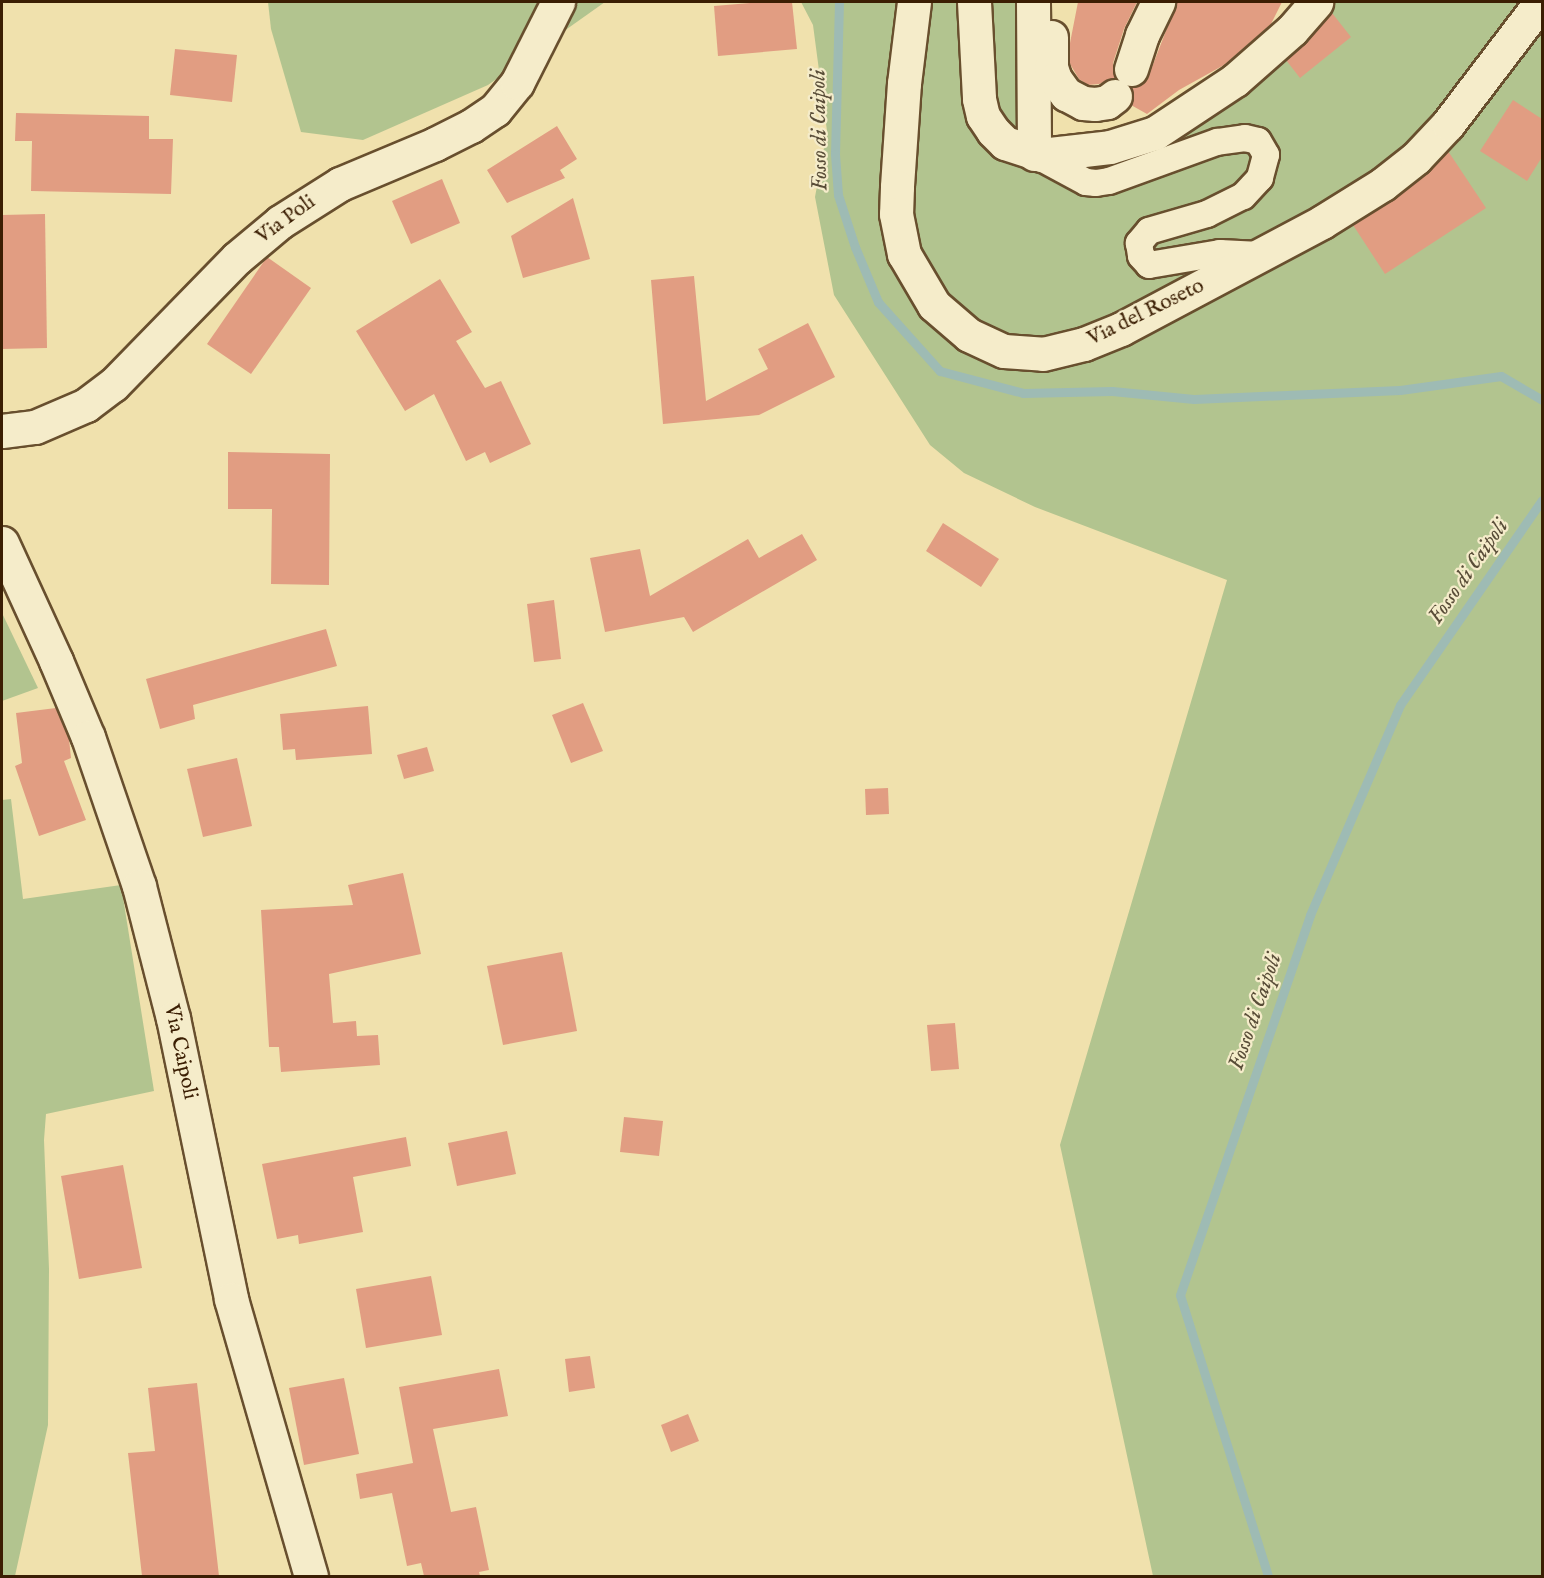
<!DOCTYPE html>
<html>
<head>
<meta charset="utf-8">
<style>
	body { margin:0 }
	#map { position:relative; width:1544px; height:1578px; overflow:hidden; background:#f0e1ad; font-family:"IM FELL English",serif }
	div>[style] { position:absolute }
	.green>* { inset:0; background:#b2c48f }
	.stream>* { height:9px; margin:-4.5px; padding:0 4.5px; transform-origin:4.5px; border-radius:4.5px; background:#9ebbb4 }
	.building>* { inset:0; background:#e19d82 }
	.roads { filter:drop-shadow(2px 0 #684f2e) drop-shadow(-2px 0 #684f2e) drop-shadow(0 2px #684f2e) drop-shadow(0 -2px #684f2e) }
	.pedestrian>* { height:26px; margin:-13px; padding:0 13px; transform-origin:13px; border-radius:13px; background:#f5ecca }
	.minor>* { height:33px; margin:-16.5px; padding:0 16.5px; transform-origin:16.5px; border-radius:16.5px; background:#f5ecca }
	.tertiary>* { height:33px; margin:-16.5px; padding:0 16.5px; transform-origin:16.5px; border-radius:16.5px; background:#f5ecca }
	span { translate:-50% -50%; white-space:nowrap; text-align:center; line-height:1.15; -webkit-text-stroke:4.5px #f5ecca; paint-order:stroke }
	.street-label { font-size:21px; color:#3b1e03 }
	.water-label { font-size:22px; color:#594d38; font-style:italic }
	.frame { position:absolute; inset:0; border:3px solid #3b1e03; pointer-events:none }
</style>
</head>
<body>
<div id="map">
	<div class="green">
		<i style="clip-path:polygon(268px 2px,605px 2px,488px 85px,363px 140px,301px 132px,271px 29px)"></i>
		<i style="clip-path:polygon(801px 2px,1020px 2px,1041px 155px,1155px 133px,1316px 2px,1542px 2px,1542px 1576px,1153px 1576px,1060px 1145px,1227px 580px,1035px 507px,964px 473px,930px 445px,834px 295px,815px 197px,827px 131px,813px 25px)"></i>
		<i style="clip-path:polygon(2px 613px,38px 688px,2px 701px)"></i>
		<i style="clip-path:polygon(11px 799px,23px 899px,121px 885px,154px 1091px,46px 1114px,44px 1140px,49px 1269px,48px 1425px,15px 1576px,2px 1576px,2px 800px)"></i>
	</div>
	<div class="stream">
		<i style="left:839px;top:2px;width:152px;rotate:91.5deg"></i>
		<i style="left:835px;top:154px;width:41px;rotate:85.8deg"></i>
		<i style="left:838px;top:195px;width:55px;rotate:71.9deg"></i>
		<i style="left:855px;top:247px;width:60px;rotate:67.3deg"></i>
		<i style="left:878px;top:302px;width:93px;rotate:48.1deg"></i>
		<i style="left:940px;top:371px;width:86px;rotate:14.8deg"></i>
		<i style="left:1023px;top:393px;width:89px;rotate:-1.3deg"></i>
		<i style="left:1112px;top:391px;width:82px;rotate:5.6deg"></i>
		<i style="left:1194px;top:399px;width:206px;rotate:-2.5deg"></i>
		<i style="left:1400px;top:390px;width:102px;rotate:-7.9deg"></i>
		<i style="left:1501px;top:376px;width:48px;rotate:30.3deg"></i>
		<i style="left:1268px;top:1576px;width:294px;rotate:-107.4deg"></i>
		<i style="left:1180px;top:1295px;width:402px;rotate:-71.1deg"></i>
		<i style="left:1310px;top:915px;width:228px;rotate:-66.8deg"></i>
		<i style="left:1400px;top:705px;width:249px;rotate:-55.3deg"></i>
	</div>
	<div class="building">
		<i style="clip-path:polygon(762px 2px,792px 2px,797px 49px,718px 56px,714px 6px)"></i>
		<i style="clip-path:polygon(1078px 2px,1137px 2px,1124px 29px,1113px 63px,1115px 78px,1099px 84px,1088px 85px,1079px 79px,1070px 64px,1070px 43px)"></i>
		<i style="clip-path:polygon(1177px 2px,1282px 2px,1271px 24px,1224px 65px,1179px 90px,1147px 114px,1131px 105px,1134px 94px,1131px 87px,1143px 83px,1149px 75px)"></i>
		<i style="clip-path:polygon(1332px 13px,1351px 37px,1300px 78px,1286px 60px,1306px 42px)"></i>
		<i style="clip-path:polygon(175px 49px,237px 55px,232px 102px,170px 95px)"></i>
		<i style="clip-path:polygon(1513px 100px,1542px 119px,1542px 157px,1527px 181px,1480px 151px)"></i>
		<i style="clip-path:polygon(16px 113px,149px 116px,149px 139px,173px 139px,171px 194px,31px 191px,32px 141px,15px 141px)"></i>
		<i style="clip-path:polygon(557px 126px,577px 159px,560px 170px,565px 178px,507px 203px,487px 170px)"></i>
		<i style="clip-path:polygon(1448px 151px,1486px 208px,1385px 274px,1353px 225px,1395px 199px,1428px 173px)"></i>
		<i style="clip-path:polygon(442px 179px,460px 223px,411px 244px,392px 201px)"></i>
		<i style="clip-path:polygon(573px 198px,590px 259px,523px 278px,511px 236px)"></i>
		<i style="clip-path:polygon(45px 214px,47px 348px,2px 349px,2px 215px)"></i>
		<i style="clip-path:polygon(267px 257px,311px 288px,251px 374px,207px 344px)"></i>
		<i style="clip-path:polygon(694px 276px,706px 401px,768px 369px,758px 349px,808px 323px,835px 377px,759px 415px,663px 424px,651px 280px)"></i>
		<i style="clip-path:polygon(440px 279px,472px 332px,456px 341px,485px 388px,501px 381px,531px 444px,490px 463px,485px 452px,466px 461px,434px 394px,405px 411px,356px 331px)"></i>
		<i style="clip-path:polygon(228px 452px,330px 454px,329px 585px,271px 584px,272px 509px,228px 509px)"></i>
		<i style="clip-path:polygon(943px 523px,999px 559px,981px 587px,926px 551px)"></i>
		<i style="clip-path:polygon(802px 534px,817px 560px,693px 632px,684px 617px,605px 632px,590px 558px,640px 549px,650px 596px,748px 539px,759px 558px)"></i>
		<i style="clip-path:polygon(554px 600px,561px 659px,534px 662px,527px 604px)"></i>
		<i style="clip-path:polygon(326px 629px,337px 666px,193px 705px,195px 719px,160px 729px,146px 679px)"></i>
		<i style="clip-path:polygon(583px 703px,603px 751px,571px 763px,552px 715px)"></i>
		<i style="clip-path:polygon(368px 706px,372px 754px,296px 760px,295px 749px,283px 750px,280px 714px)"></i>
		<i style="clip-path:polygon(56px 708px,69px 739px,71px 758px,64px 761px,86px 820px,39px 836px,15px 766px,22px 763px,16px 713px)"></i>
		<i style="clip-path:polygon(427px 747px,434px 771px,404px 779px,397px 755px)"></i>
		<i style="clip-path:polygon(237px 758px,252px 826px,203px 837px,187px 769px)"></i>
		<i style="clip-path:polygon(888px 788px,889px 814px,866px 815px,865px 789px)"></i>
		<i style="clip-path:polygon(403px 873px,421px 954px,329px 974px,333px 1023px,356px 1021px,357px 1036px,378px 1035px,380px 1065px,281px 1072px,279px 1047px,269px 1047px,261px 910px,353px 905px,348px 885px)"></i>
		<i style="clip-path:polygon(562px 952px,577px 1031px,503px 1045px,487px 966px)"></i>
		<i style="clip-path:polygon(955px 1023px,959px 1069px,931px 1071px,927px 1025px)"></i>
		<i style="clip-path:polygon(624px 1117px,663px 1121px,659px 1156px,620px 1152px)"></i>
		<i style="clip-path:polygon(507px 1131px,516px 1174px,457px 1186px,448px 1143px)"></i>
		<i style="clip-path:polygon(406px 1137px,411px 1166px,353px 1177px,363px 1232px,299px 1244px,298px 1235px,277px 1239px,262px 1164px)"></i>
		<i style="clip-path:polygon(123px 1165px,142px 1268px,79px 1279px,61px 1176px)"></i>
		<i style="clip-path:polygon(431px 1276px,442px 1335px,366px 1348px,356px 1289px)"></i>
		<i style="clip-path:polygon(590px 1356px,595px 1388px,569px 1392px,565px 1359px)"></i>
		<i style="clip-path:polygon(499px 1369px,508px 1416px,433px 1429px,451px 1512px,476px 1507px,489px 1570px,479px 1572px,480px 1576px,424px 1576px,421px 1563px,407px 1566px,392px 1493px,360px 1499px,356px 1474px,413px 1463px,399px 1387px)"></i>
		<i style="clip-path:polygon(344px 1378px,359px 1454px,304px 1465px,289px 1388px)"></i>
		<i style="clip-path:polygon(197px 1383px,219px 1576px,142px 1576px,128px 1453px,155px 1451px,148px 1388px)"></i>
		<i style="clip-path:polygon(688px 1414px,699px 1441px,671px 1452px,661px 1425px)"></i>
	</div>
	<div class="roads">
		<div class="pedestrian">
			<i style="left:1034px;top:154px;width:59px;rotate:28.3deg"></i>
			<i style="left:1086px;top:182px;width:10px;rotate:6deg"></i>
			<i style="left:1096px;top:183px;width:13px;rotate:-9deg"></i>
			<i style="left:1109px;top:181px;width:115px;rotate:-19.9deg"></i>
			<i style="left:1217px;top:142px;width:28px;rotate:-8deg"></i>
			<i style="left:1245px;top:138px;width:13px;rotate:13deg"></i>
			<i style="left:1258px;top:141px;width:16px;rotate:60deg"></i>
			<i style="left:1266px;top:155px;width:24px;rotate:105deg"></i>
			<i style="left:1260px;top:178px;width:25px;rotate:133deg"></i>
			<i style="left:1243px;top:196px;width:40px;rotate:153.4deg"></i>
			<i style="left:1207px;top:214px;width:60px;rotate:163.7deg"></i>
			<i style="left:1149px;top:231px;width:16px;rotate:130deg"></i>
			<i style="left:1139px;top:243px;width:13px;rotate:81deg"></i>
			<i style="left:1141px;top:256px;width:12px;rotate:48deg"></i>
			<i style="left:1149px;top:265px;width:72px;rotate:-9.6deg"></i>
			<i style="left:1220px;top:253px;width:40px;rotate:2.9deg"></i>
		</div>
		<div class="minor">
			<i style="left:974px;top:2px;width:97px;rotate:87deg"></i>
			<i style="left:979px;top:99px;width:17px;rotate:77deg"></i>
			<i style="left:983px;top:116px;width:18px;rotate:56deg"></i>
			<i style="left:993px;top:131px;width:17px;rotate:45deg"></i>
			<i style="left:1005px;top:143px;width:38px;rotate:18deg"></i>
			<i style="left:1041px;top:155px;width:69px;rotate:-6.6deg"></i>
			<i style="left:1110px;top:147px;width:47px;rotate:-17.3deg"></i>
			<i style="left:1155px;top:133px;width:96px;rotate:-33.5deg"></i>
			<i style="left:1235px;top:80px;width:76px;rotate:-41.3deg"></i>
			<i style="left:1292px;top:30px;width:37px;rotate:-49deg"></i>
			<i style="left:1033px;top:2px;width:152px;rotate:89.6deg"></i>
			<i style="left:1051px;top:37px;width:30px;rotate:90deg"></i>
			<i style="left:1051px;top:67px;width:13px;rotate:72deg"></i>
			<i style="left:1055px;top:79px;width:19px;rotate:54deg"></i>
			<i style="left:1066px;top:94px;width:19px;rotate:28deg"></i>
			<i style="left:1083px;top:103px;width:12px;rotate:5deg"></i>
			<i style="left:1095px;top:104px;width:12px;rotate:-9deg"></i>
			<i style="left:1107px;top:102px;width:10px;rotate:-37deg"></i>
			<i style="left:1131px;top:69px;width:36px;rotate:-72deg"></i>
			<i style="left:1142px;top:35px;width:37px;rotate:-64deg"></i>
		</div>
		<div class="tertiary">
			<i style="left:914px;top:2px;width:82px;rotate:97deg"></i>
			<i style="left:904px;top:83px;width:104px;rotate:93.9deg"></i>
			<i style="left:897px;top:187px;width:27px;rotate:92deg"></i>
			<i style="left:896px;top:214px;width:41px;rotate:78.7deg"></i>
			<i style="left:904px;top:254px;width:59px;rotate:59.5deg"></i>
			<i style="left:934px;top:305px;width:46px;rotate:40.6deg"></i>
			<i style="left:969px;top:335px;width:38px;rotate:25deg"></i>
			<i style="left:1004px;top:351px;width:39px;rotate:4deg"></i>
			<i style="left:1043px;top:354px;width:42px;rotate:-13.7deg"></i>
			<i style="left:1084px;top:344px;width:40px;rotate:-22deg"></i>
			<i style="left:1121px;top:329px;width:228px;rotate:-28deg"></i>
			<i style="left:1322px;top:222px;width:72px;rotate:-31.9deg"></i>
			<i style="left:1383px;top:184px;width:42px;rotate:-38.2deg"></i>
			<i style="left:1416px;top:158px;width:47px;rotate:-46.7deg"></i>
			<i style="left:1448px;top:124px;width:153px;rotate:-52.7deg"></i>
			<i style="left:2px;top:431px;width:33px;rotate:-7deg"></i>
			<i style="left:35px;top:427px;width:56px;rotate:-23.3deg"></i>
			<i style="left:86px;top:405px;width:34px;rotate:-37deg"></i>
			<i style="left:113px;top:385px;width:177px;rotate:-45.7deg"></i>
			<i style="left:237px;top:258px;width:56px;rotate:-39.9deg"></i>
			<i style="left:280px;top:222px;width:71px;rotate:-32.3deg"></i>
			<i style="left:340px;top:184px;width:103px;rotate:-22.8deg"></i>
			<i style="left:435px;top:144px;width:40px;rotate:-26.6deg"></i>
			<i style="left:471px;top:126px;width:29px;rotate:-34deg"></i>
			<i style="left:495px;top:110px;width:35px;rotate:-51deg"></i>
			<i style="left:517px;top:83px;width:91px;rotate:-63.2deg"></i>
			<i style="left:2px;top:543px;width:130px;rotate:65.4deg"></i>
			<i style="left:56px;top:661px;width:82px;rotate:67.2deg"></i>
			<i style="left:88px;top:737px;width:157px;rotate:71.1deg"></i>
			<i style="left:139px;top:886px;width:136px;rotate:75.6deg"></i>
			<i style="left:173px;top:1018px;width:287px;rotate:78.3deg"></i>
			<i style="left:231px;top:1299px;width:288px;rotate:73.9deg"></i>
		</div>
	</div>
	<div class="street-label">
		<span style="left:286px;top:220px;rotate:-36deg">Via Poli</span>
		<span style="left:1146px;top:313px;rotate:-26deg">Via del Roseto</span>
		<span style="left:180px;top:1052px;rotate:78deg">Via Caipoli</span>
	</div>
	<div class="water-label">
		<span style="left:820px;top:130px;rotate:-91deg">Fosso di Caipoli</span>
		<span style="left:1469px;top:572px;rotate:-55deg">Fosso di Caipoli</span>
		<span style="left:1256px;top:1012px;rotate:-71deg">Fosso di Caipoli</span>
	</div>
	<div class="frame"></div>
</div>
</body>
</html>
